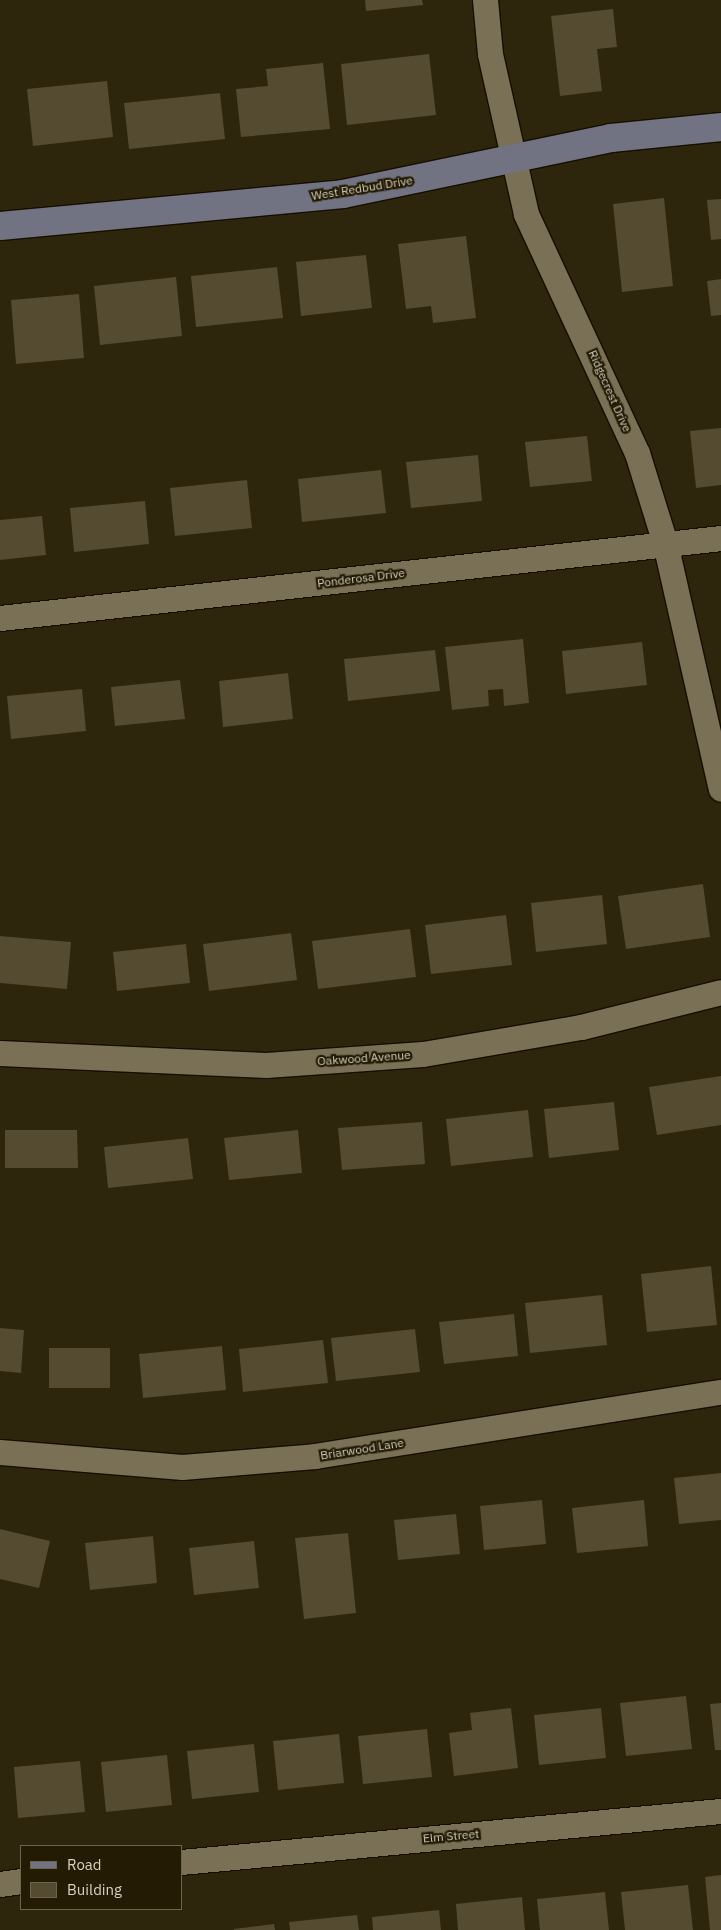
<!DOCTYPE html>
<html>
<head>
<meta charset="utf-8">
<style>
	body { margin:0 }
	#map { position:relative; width:721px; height:1930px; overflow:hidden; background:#2d250c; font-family:"IBM Plex Sans",sans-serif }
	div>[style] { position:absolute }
	.building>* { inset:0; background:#544b31 }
	.roads { filter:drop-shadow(1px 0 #150e00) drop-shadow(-1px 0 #150e00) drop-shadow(0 1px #150e00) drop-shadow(0 -1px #150e00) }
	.street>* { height:25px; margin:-12.5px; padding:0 12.5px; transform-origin:12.5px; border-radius:12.5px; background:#797055 }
	.secondary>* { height:28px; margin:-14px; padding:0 14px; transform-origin:14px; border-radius:14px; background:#717282 }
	span { translate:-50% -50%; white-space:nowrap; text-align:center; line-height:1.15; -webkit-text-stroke:4.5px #231b03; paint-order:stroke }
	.street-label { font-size:12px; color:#d6d1c2 }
	.legend { position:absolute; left:20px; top:1845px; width:162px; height:65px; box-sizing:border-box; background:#231b03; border:1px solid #6b644f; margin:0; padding:6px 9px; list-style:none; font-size:15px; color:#d6d1c2 }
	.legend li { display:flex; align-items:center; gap:10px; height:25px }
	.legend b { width:25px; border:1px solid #6b644f }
</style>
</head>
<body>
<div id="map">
	<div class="building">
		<i style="clip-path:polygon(365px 0,422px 0,423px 5px,366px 11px)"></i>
		<i style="clip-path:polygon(613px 9px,617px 47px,597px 49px,602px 91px,560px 96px,551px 16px)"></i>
		<i style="clip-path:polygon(429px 54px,436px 115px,347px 125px,341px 64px)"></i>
		<i style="clip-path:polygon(323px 63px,330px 129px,241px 137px,236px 89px,268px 86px,266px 69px)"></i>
		<i style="clip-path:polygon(107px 81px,113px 137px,33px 146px,27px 89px)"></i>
		<i style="clip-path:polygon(220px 93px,225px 139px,129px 149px,124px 103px)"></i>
		<i style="clip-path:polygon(664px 198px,673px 286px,622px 292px,613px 204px)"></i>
		<i style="clip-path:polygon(721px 199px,721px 239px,711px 240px,707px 200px)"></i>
		<i style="clip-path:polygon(466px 236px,476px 318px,433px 323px,431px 306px,406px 309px,398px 244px)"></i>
		<i style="clip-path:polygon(366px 255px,372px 308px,301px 316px,296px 262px)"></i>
		<i style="clip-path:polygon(277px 267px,283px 318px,196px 327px,191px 276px)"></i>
		<i style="clip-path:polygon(176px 277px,182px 336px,100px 345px,94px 286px)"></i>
		<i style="clip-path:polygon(721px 279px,721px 315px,711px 316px,707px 281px)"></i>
		<i style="clip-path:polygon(79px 294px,84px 358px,16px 364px,11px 300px)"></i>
		<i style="clip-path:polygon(721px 428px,721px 485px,696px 488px,690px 431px)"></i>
		<i style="clip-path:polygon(587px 436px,592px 481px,530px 487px,525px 442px)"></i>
		<i style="clip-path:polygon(478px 455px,482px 501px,411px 508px,406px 462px)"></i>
		<i style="clip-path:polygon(381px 470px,386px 513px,302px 522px,298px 479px)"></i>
		<i style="clip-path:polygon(247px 480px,252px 528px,175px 536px,170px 488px)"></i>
		<i style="clip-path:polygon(145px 501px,149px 544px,74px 552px,70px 508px)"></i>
		<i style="clip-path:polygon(42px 516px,46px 555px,0 560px,0 520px)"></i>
		<i style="clip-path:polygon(523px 639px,529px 703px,504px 706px,503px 689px,488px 690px,489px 706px,452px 710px,445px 647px)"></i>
		<i style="clip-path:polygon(642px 642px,647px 685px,566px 694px,562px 651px)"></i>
		<i style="clip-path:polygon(435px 650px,440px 691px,348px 701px,344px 659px)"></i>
		<i style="clip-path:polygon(288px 673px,293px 719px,223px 727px,219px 681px)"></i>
		<i style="clip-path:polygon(180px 680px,185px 719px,115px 726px,111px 687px)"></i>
		<i style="clip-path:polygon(82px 689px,86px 731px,11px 739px,7px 696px)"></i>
		<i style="clip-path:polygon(703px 884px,710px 937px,626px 949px,618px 896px)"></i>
		<i style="clip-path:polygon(602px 895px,607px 944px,536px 952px,531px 903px)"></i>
		<i style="clip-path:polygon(506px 915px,512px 965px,431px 974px,425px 925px)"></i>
		<i style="clip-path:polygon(410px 929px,416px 977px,318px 989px,312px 941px)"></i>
		<i style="clip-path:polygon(291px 933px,297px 980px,209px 991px,203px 944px)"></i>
		<i style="clip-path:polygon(0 936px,71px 942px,67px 989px,0 983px)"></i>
		<i style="clip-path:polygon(186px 944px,190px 983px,117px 991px,113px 952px)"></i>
		<i style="clip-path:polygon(721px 1076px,721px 1125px,657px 1135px,649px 1087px)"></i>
		<i style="clip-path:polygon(614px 1102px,619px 1150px,549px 1158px,544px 1109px)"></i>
		<i style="clip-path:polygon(528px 1110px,533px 1157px,451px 1166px,446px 1119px)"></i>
		<i style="clip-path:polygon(422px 1122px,425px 1164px,342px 1170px,338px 1128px)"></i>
		<i style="clip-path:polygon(5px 1130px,77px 1130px,78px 1168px,5px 1168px)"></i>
		<i style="clip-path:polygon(298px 1130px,302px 1173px,229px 1180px,224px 1138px)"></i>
		<i style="clip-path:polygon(188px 1138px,193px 1179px,108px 1188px,104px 1147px)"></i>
		<i style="clip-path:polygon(711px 1266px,717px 1325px,647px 1332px,641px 1274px)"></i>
		<i style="clip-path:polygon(602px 1295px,607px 1345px,530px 1353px,525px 1303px)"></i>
		<i style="clip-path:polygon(514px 1314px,518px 1356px,444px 1364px,439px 1322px)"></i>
		<i style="clip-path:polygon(0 1328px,24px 1330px,21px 1373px,0 1371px)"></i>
		<i style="clip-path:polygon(415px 1329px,420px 1372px,336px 1381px,331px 1338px)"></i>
		<i style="clip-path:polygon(323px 1340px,328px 1383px,243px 1392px,239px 1349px)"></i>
		<i style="clip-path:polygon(222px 1346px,226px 1390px,143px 1398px,139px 1354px)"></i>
		<i style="clip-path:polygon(49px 1348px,110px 1348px,110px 1388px,49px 1388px)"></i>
		<i style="clip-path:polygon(721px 1473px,721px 1520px,679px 1524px,674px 1478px)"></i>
		<i style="clip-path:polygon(542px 1500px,546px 1544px,484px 1550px,480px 1506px)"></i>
		<i style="clip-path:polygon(644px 1500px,648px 1546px,577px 1553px,572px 1508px)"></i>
		<i style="clip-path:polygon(456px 1514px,460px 1554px,398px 1560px,394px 1520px)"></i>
		<i style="clip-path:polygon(0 1529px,50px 1541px,39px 1588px,0 1579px)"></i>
		<i style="clip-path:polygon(348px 1533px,356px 1613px,304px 1619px,295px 1538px)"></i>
		<i style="clip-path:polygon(153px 1536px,157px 1583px,90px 1590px,85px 1543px)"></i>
		<i style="clip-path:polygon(254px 1541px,259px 1588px,194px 1595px,189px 1548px)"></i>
		<i style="clip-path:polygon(686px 1696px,692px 1749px,626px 1756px,620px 1703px)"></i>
		<i style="clip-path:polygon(721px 1703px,721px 1750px,715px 1750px,710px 1704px)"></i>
		<i style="clip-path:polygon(511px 1708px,518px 1768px,454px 1776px,449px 1733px,472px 1730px,470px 1713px)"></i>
		<i style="clip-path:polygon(601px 1708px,606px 1758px,539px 1765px,534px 1715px)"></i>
		<i style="clip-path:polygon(427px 1729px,432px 1777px,363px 1784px,358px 1736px)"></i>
		<i style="clip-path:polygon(339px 1734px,344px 1783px,278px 1790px,273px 1741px)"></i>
		<i style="clip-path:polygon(254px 1744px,259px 1792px,192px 1799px,187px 1751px)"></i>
		<i style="clip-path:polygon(167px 1755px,172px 1805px,106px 1812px,101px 1762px)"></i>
		<i style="clip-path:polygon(80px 1761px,85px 1812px,18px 1818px,14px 1767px)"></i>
		<i style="clip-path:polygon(721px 1875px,721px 1930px,710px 1930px,705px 1877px)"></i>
		<i style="clip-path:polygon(688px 1885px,693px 1930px,625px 1930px,621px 1892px)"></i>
		<i style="clip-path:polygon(605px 1892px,609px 1930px,540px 1930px,537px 1899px)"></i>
		<i style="clip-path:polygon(522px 1897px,525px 1930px,458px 1930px,456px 1904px)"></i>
		<i style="clip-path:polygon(439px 1910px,441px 1930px,373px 1930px,372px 1917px)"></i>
		<i style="clip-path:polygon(357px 1915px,359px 1930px,290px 1930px,289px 1922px)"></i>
		<i style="clip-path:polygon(274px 1924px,275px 1930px,234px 1930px,234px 1929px)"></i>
	</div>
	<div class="roads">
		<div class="street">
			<i style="left:485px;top:0;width:54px;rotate:84.7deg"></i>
			<i style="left:490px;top:54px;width:164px;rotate:77.3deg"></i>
			<i style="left:526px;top:214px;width:264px;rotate:65.1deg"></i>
			<i style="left:637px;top:453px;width:94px;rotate:72.7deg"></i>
			<i style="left:665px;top:543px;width:252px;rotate:77.2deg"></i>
			<i style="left:0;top:618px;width:725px;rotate:-6.33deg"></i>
			<i style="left:0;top:1053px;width:266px;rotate:2.6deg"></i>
			<i style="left:266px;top:1065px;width:157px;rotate:-4deg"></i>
			<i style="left:423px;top:1054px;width:160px;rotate:-9.7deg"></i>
			<i style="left:581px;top:1027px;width:144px;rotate:-14deg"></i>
			<i style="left:0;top:1452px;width:183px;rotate:4.7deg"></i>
			<i style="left:182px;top:1467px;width:133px;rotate:-4.7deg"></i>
			<i style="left:315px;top:1456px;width:411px;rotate:-9deg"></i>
			<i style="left:181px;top:1862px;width:542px;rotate:-5.4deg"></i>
			<i style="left:0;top:1884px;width:21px;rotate:-8deg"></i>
		</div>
		<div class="secondary">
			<i style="left:0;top:226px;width:344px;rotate:-5.3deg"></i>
			<i style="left:343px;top:194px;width:274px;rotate:-11.8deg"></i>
			<i style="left:611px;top:138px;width:111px;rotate:-5.7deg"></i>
		</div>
	</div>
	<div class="street-label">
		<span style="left:362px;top:188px;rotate:-9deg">West Redbud Drive</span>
		<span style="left:610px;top:391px;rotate:66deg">Ridgecrest Drive</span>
		<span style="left:361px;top:578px;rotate:-7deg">Ponderosa Drive</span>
		<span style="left:364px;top:1058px;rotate:-4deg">Oakwood Avenue</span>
		<span style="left:362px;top:1449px;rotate:-9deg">Briarwood Lane</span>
		<span style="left:451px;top:1836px;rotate:-5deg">Elm Street</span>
	</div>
	<ul class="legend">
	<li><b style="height:6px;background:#717282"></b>Road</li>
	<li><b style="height:14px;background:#544b31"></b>Building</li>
	</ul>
</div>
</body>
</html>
